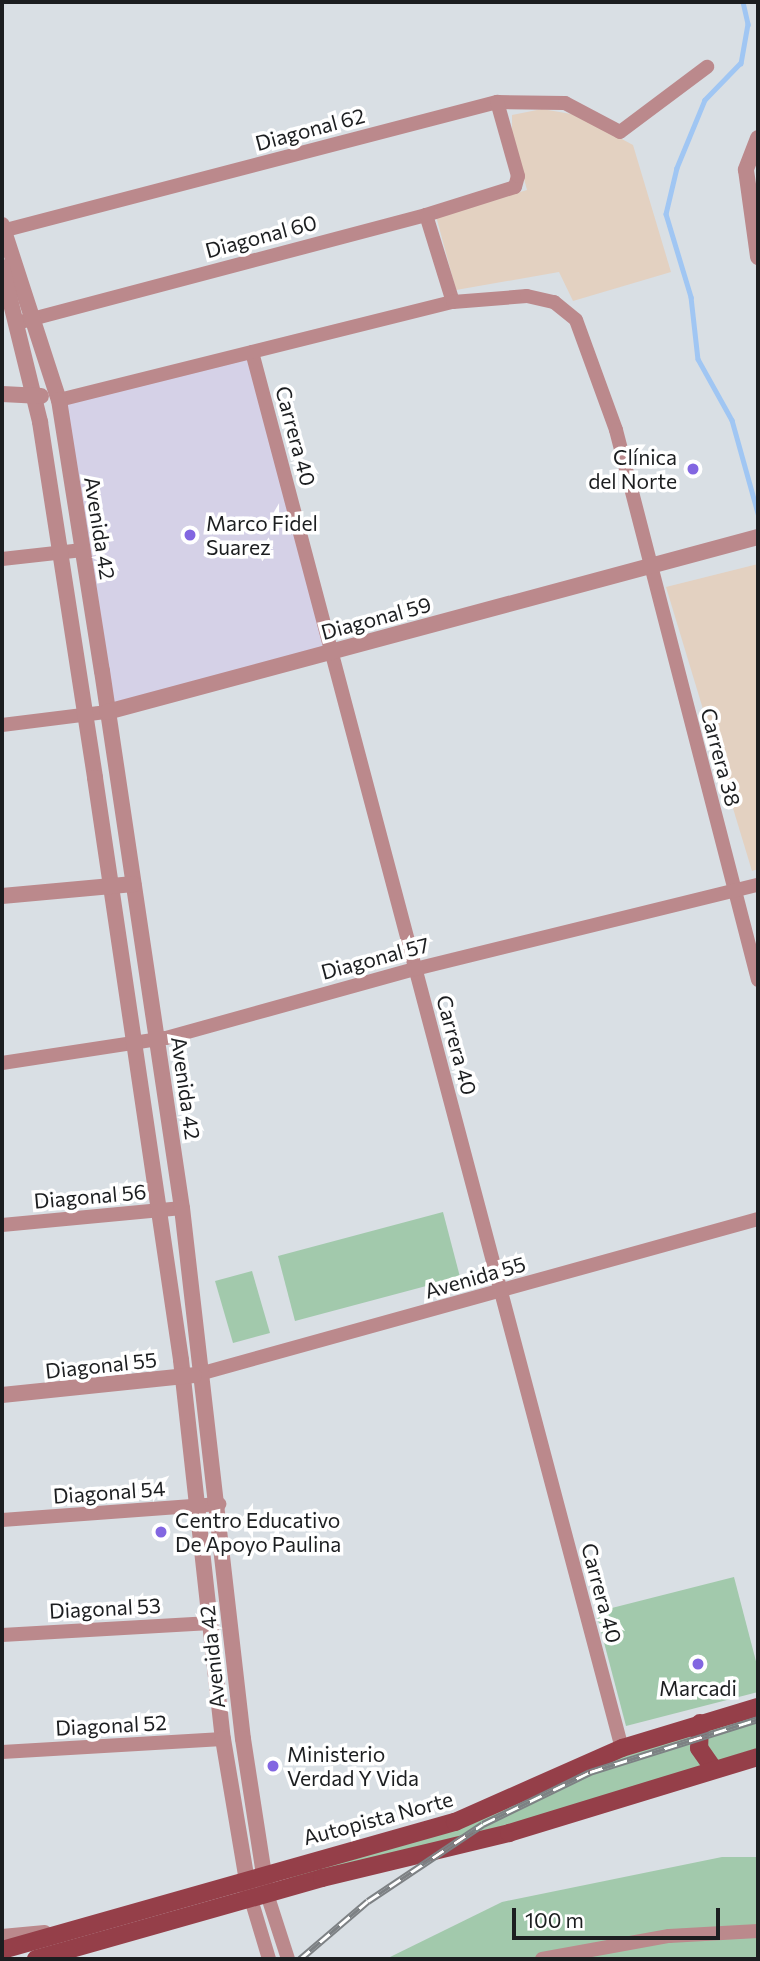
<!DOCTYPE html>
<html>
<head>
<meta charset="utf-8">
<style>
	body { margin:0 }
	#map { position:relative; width:760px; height:1961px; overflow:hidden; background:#d9dfe4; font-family:Commissioner,sans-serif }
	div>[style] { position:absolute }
	.education>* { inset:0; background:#e3d1c1 }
	.medical>* { inset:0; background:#d5d1e7 }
	.green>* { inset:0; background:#a2c9ac }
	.stream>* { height:4.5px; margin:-2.25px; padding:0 2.25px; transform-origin:2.25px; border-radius:2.25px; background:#a0c6f3 }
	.minor>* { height:14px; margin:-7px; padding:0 7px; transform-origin:7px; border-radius:7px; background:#bb898c }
	.tertiary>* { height:16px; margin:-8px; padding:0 8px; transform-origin:8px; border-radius:8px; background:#bb898c }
	.primary>* { height:18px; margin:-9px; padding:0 9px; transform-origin:9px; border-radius:9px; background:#953f49 }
	.rail>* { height:7px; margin-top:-3.5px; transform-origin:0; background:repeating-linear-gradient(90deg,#fff 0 13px,#7d8184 0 26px); box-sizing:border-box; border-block:2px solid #7d8184 }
	.dots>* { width:19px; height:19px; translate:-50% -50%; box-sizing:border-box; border:4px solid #fff; border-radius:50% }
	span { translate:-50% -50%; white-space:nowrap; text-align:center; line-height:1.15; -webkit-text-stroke:7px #fff; paint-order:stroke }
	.street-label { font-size:21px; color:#1c1e20 }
	.poi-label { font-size:21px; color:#1c1e20 }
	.right { translate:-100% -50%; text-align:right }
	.left { translate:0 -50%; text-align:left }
	.frame { position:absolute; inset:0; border:4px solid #1c1e20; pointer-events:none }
	.scale { position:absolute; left:512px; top:1908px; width:208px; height:32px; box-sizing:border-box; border:4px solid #1c1e20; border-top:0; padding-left:9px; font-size:21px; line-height:24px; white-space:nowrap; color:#1c1e20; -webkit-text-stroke:5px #fff; paint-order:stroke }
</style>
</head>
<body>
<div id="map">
	<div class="education">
		<i style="clip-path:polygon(542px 109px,577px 115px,633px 145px,671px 272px,573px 301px,559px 272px,456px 290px,436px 216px,527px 190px,512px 134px,512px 115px)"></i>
		<i style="clip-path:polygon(758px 564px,758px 869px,752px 871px,666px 587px)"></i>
	</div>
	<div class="medical">
		<i style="clip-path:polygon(252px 352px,331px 652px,107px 712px,59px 400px)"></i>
	</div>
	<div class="green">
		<i style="clip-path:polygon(443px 1212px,460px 1277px,295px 1321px,278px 1256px)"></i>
		<i style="clip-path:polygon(252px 1271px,270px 1333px,233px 1343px,215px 1281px)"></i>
		<i style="clip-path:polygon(734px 1577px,758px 1669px,758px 1692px,626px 1726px,596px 1612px)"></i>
		<i style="clip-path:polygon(758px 1713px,758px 1748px,536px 1818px,291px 1878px,288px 1872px,407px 1843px,620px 1754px)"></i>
		<i style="clip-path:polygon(722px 1857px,758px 1857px,758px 1959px,386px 1959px,502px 1902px)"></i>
	</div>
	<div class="stream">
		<i style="left:743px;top:2px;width:23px;rotate:77deg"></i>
		<i style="left:748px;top:24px;width:40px;rotate:100deg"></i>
		<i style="left:741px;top:63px;width:52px;rotate:134.2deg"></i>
		<i style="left:705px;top:100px;width:74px;rotate:112.4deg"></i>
		<i style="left:677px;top:168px;width:47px;rotate:103.4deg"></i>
		<i style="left:666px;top:214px;width:87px;rotate:73.2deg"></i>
		<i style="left:691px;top:297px;width:62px;rotate:83.6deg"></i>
		<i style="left:698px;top:359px;width:70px;rotate:60.9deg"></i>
		<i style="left:732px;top:420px;width:97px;rotate:74.4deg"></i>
	</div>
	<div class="minor">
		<i style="left:426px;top:215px;width:91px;rotate:72.8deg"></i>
		<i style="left:2px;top:231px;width:512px;rotate:-14.61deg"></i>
		<i style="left:497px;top:102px;width:68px;rotate:0.8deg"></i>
		<i style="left:565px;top:103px;width:62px;rotate:27.8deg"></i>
		<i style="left:620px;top:132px;width:109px;rotate:-36.8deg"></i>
		<i style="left:17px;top:323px;width:423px;rotate:-14.8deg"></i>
		<i style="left:426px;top:215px;width:93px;rotate:-17.5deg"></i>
		<i style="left:515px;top:187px;width:11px;rotate:-75deg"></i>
		<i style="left:518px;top:176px;width:77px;rotate:-105.8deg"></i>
		<i style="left:252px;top:352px;width:1444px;rotate:75.16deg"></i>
		<i style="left:59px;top:400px;width:406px;rotate:-14deg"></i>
		<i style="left:453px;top:302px;width:74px;rotate:-4.6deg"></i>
		<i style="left:527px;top:296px;width:28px;rotate:13deg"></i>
		<i style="left:554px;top:302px;width:28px;rotate:39deg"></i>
		<i style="left:576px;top:320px;width:117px;rotate:70deg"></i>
		<i style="left:616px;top:430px;width:568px;rotate:75.52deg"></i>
		<i style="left:2px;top:559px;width:81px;rotate:-6.4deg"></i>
		<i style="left:2px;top:725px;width:106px;rotate:-7.1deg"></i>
		<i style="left:2px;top:1063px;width:166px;rotate:-8.7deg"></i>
		<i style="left:166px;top:1038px;width:258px;rotate:-15.5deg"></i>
		<i style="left:415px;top:969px;width:353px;rotate:-13.8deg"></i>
		<i style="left:2px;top:1225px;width:181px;rotate:-5.4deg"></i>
		<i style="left:203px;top:1373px;width:576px;rotate:-15.51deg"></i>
		<i style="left:2px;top:1520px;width:218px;rotate:-4.2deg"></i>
		<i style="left:2px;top:1635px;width:209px;rotate:-3.3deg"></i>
		<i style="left:2px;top:1752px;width:221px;rotate:-3.4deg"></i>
		<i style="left:267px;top:1894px;width:68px;rotate:72.1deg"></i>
		<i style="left:251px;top:1899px;width:63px;rotate:73.3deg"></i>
		<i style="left:2px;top:1936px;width:43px;rotate:-5.3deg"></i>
		<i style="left:542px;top:1959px;width:129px;rotate:-10.3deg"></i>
		<i style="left:669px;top:1936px;width:89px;rotate:-3.2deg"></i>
	</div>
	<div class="tertiary">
		<i style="left:758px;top:138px;width:34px;rotate:111deg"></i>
		<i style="left:746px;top:170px;width:88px;rotate:82.1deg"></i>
		<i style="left:2px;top:225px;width:184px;rotate:72deg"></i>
		<i style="left:59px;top:400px;width:274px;rotate:81deg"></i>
		<i style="left:102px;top:671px;width:543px;rotate:81.53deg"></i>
		<i style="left:182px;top:1208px;width:534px;rotate:83.45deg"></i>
		<i style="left:243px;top:1739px;width:151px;rotate:81.2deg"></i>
		<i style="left:2px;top:267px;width:160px;rotate:76.2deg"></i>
		<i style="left:40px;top:422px;width:360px;rotate:81.2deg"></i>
		<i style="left:95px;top:778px;width:588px;rotate:81.59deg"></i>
		<i style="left:181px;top:1360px;width:381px;rotate:83.7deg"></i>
		<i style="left:223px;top:1739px;width:156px;rotate:80.4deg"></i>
		<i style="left:2px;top:394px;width:39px;rotate:3deg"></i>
		<i style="left:107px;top:712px;width:674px;rotate:-15.05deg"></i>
		<i style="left:2px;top:896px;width:132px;rotate:-5.2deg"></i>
		<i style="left:2px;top:1395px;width:193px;rotate:-5.9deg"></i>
	</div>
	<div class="primary">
		<i style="left:700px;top:1723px;width:25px;rotate:92deg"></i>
		<i style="left:699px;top:1748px;width:24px;rotate:55deg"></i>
		<i style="left:2px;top:1950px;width:471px;rotate:-15.8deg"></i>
		<i style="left:455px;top:1822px;width:183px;rotate:-23.9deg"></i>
		<i style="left:622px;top:1748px;width:142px;rotate:-16.8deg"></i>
		<i style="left:36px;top:1959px;width:297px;rotate:-15.8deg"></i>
		<i style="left:322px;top:1878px;width:192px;rotate:-13.5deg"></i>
		<i style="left:509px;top:1833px;width:260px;rotate:-17deg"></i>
	</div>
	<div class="rail">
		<i style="left:300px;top:1959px;width:89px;rotate:-40.5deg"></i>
		<i style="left:368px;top:1901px;width:138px;rotate:-33.8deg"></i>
		<i style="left:483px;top:1824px;width:119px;rotate:-25.9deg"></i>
		<i style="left:590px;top:1772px;width:176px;rotate:-17.5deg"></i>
	</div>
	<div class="dots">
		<i style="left:693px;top:469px;background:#8266e1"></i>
		<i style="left:190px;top:535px;background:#8266e1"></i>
		<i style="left:161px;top:1532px;background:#8266e1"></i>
		<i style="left:698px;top:1664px;background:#8266e1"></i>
		<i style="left:273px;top:1766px;background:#8266e1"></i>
	</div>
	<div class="street-label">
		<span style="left:310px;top:129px;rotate:-15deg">Diagonal 62</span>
		<span style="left:261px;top:236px;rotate:-15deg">Diagonal 60</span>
		<span style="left:296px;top:436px;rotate:75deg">Carrera 40</span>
		<span style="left:100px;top:528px;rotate:81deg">Avenida 42</span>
		<span style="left:376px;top:618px;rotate:-15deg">Diagonal 59</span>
		<span style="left:721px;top:757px;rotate:75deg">Carrera 38</span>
		<span style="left:375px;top:958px;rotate:-15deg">Diagonal 57</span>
		<span style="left:457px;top:1045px;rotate:75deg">Carrera 40</span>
		<span style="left:186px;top:1088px;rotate:82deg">Avenida 42</span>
		<span style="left:90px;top:1196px;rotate:-5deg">Diagonal 56</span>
		<span style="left:475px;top:1277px;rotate:-16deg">Avenida 55</span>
		<span style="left:101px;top:1365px;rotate:-6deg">Diagonal 55</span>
		<span style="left:109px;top:1492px;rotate:-4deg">Diagonal 54</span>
		<span style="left:602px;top:1593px;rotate:75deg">Carrera 40</span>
		<span style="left:105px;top:1608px;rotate:-3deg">Diagonal 53</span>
		<span style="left:212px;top:1657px;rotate:-96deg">Avenida 42</span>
		<span style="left:111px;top:1725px;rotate:-3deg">Diagonal 52</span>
		<span style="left:378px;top:1818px;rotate:-15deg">Autopista Norte</span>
	</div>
	<div class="poi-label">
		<span class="right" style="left:677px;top:469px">Clínica<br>del Norte</span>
		<span class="left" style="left:206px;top:535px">Marco Fidel<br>Suarez</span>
		<span class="left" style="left:175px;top:1532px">Centro Educativo<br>De Apoyo Paulina</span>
		<span style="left:698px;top:1688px">Marcadi</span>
		<span class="left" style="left:287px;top:1766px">Ministerio<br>Verdad Y Vida</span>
	</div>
	<div class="frame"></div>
	<div class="scale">100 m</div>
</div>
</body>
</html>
